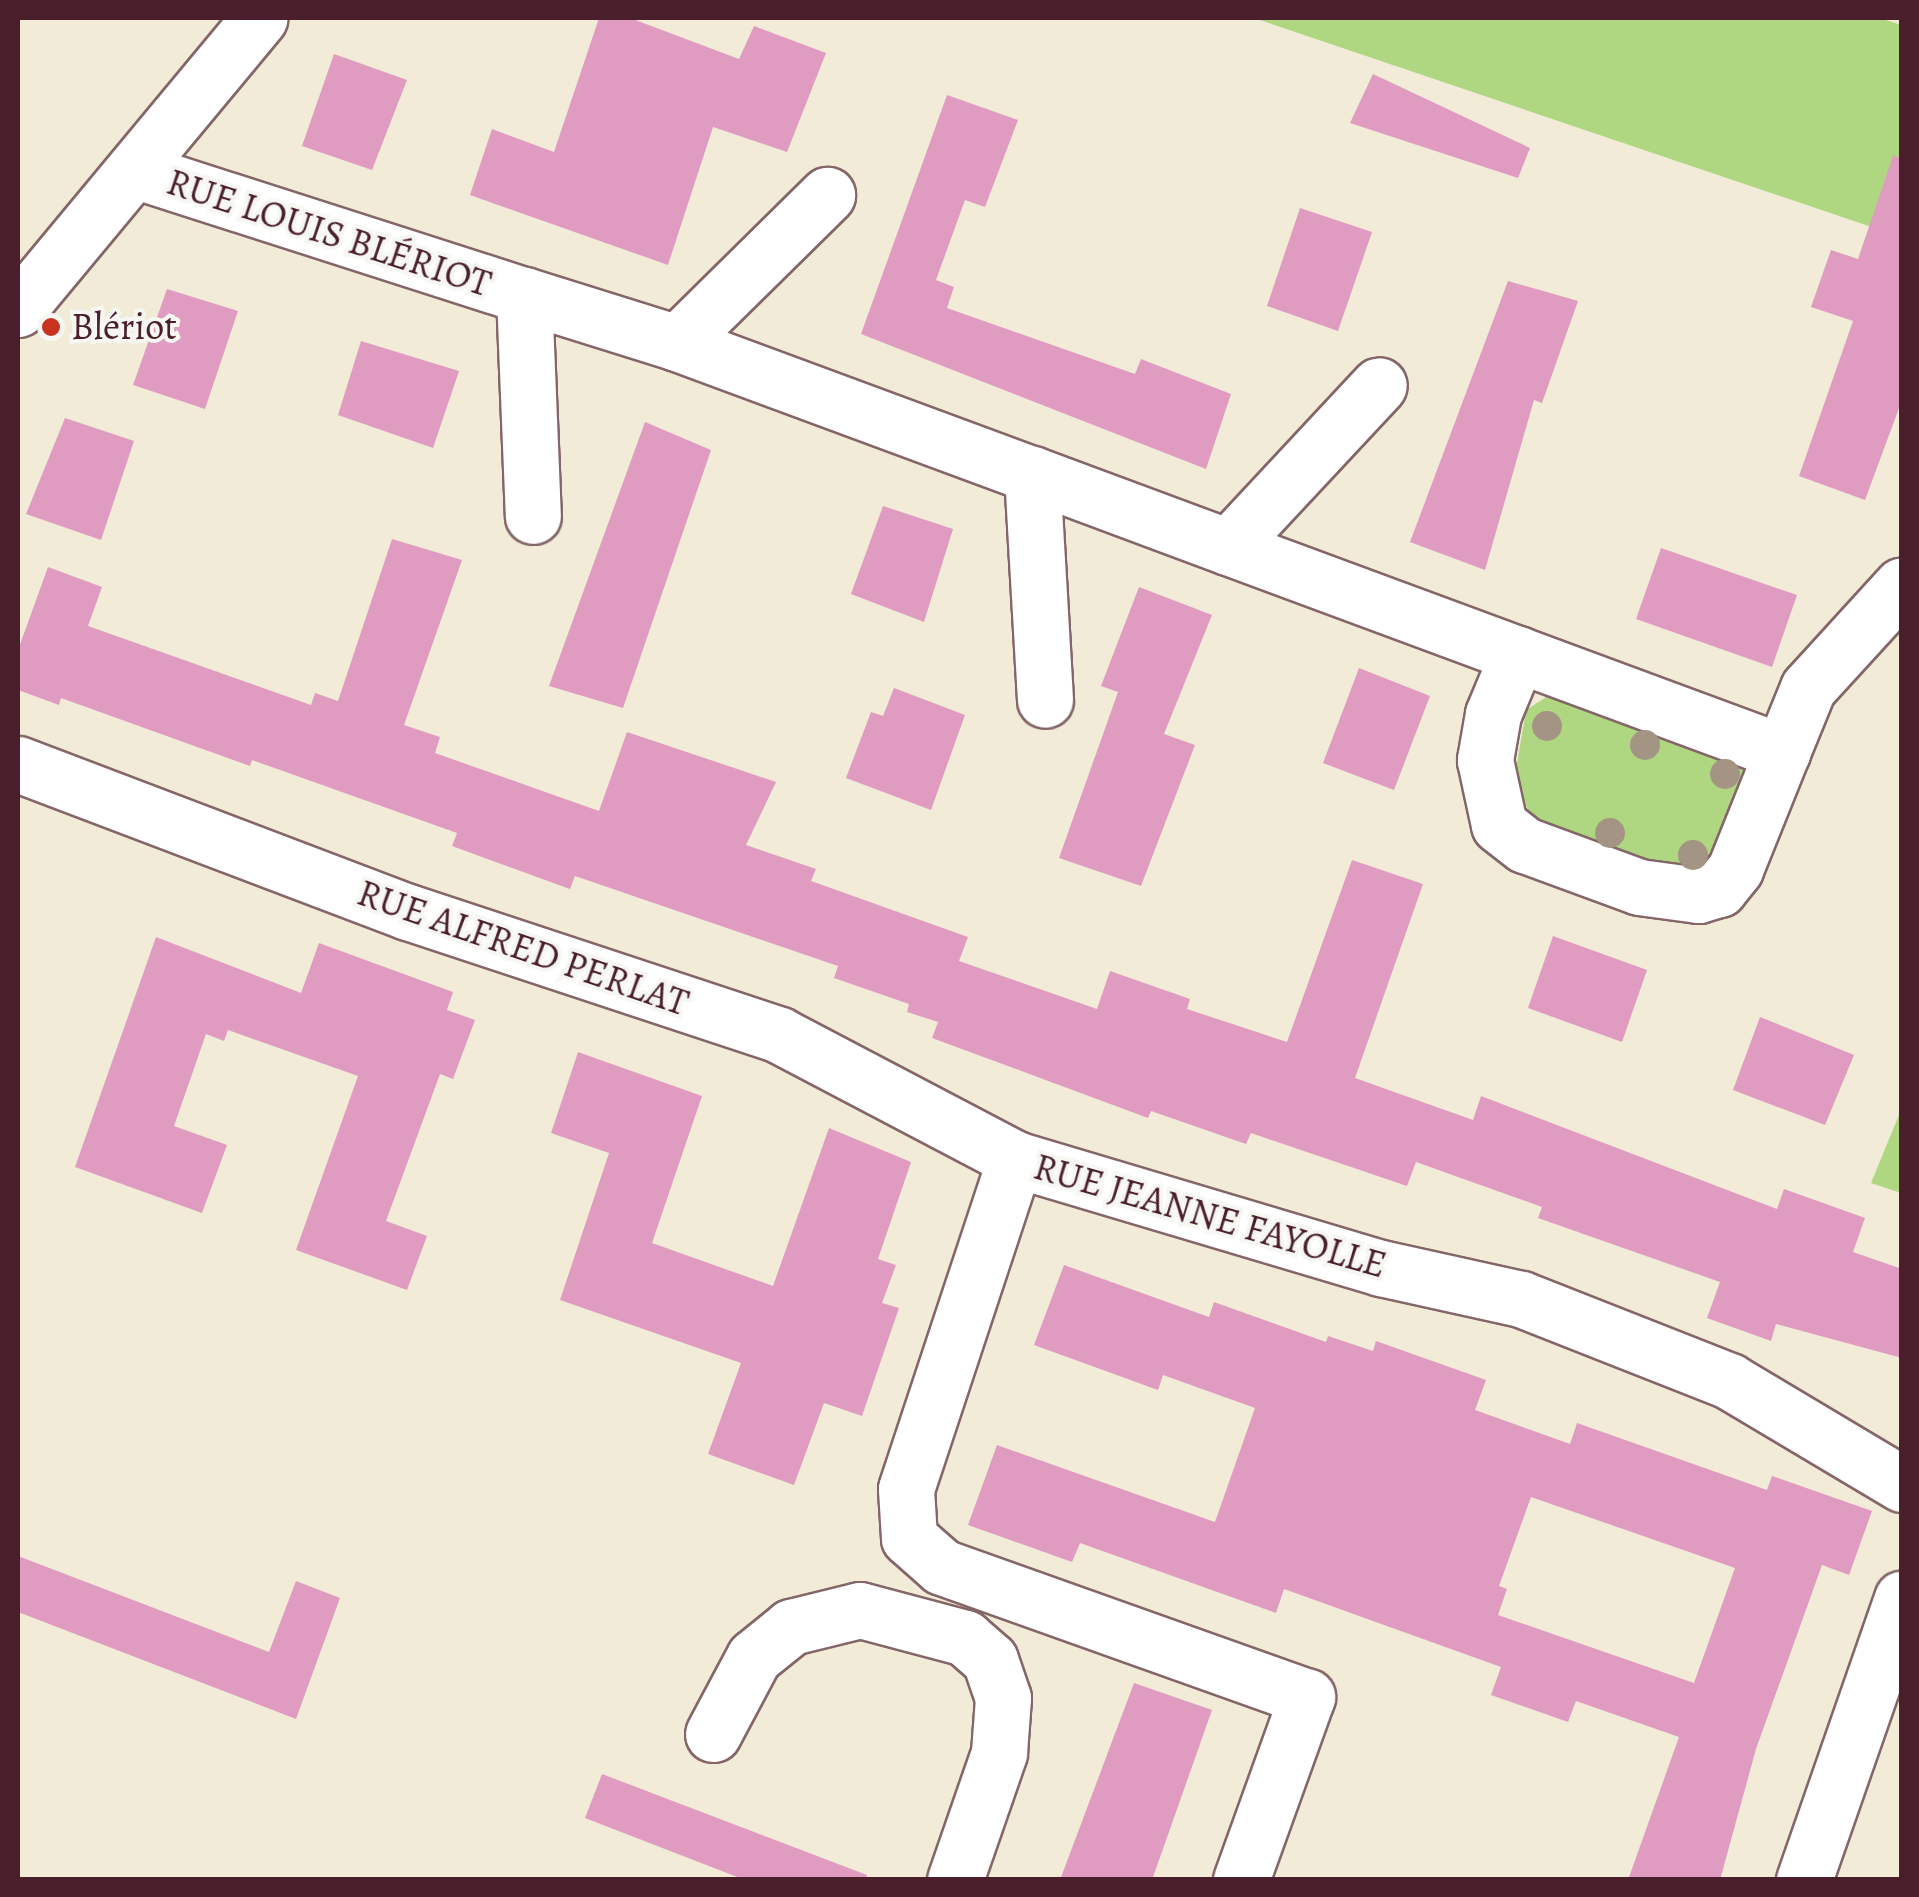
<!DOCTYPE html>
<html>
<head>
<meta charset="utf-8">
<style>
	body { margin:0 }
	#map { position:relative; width:1919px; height:1897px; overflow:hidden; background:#f1ebd8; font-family:Alegreya,serif }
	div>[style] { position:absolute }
	.green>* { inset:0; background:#afd781 }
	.building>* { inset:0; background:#df9cc0 }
	.roads { filter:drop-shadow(2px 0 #846668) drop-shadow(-2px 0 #846668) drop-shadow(0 2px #846668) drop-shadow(0 -2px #846668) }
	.minor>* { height:55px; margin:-27.5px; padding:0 27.5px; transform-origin:27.5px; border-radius:27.5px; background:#fff }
	.tertiary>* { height:55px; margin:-27.5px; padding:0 27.5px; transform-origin:27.5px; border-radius:27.5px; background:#fff }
	.trees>* { width:30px; height:30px; margin:-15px; border-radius:50%; background:#a39484 }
	.dots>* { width:28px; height:28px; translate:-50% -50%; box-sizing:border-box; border:5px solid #f6f6f2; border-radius:50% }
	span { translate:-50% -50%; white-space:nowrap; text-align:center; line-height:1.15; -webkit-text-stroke:8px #f6f6f2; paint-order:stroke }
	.street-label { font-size:38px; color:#4a1f2b }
	.poi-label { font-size:38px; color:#4a1f2b }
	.left { translate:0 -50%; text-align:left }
	.frame { position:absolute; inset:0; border:20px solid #4a1f2b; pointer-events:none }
</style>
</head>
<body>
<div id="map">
	<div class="green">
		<i style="clip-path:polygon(1254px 18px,1880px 18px,1901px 25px,1901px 237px)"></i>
		<i style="clip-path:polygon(1554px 692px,1742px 761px,1745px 772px,1712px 856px,1683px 870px,1664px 870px,1534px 822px,1514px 781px,1526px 710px)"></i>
		<i style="clip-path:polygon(1901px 1110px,1902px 1193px,1901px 1193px,1871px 1183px)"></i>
	</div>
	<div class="building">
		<i style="clip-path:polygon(599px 18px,630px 18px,739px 59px,754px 26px,826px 53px,787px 152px,713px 127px,668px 265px,470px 195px,492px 129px,554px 152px)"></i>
		<i style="clip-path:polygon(334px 54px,407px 80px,372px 170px,302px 146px)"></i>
		<i style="clip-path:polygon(1373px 74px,1530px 148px,1518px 178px,1350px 123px)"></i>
		<i style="clip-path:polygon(947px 95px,1018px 120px,985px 207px,965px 200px,936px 280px,954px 287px,947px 308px,1135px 374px,1141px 359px,1231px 394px,1206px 469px,861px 334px)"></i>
		<i style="clip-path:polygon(1893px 156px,1902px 158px,1902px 400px,1865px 500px,1799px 476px,1853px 321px,1811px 307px,1831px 250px,1858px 259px)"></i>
		<i style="clip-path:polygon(1300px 208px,1372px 232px,1338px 331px,1267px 306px)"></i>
		<i style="clip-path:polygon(1508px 281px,1578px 301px,1542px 403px,1534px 400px,1485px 570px,1410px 542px)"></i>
		<i style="clip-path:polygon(167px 289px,238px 311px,205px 409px,133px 385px)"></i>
		<i style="clip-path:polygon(361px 341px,459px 371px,433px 448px,338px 415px)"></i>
		<i style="clip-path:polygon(65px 418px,134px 441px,101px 540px,26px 514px)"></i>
		<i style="clip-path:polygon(645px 422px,711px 450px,623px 708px,549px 686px)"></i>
		<i style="clip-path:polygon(883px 506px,953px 529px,924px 622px,851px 594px)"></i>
		<i style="clip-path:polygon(392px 539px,462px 560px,404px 725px,440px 737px,435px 753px,599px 811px,627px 732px,776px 782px,746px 845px,816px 869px,811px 881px,968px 937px,959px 961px,1097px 1009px,1110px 971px,1190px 999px,1187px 1009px,1287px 1042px,1352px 860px,1423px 884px,1355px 1078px,1473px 1120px,1481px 1096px,1777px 1209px,1784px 1189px,1865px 1218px,1853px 1252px,1902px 1269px,1902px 1358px,1776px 1324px,1771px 1341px,1707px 1318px,1720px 1282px,1538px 1218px,1542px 1207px,1416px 1162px,1407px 1186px,1251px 1133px,1246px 1144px,1151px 1111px,1148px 1118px,932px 1038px,938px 1022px,907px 1012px,909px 1004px,834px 978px,838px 966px,575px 876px,570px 889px,452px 846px,457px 833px,252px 760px,250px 766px,61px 698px,59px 705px,18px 690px,18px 650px,48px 567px,102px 587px,88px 626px,311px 705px,315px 693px,338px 701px)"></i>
		<i style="clip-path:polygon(1661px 548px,1797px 595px,1772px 667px,1636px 619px)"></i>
		<i style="clip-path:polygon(1139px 587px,1212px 615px,1164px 734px,1195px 745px,1141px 886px,1059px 858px,1118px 692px,1101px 686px)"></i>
		<i style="clip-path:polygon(1359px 668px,1430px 696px,1394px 790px,1323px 763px)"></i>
		<i style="clip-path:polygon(894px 688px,965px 715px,931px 810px,846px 778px,871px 712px,883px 716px)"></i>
		<i style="clip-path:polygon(1553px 936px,1647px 970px,1622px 1042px,1528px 1008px)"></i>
		<i style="clip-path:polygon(156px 937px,301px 993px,319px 943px,453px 992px,447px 1010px,475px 1020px,453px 1079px,440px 1074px,386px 1221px,427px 1236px,407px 1290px,296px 1250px,358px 1076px,228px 1030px,224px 1041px,206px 1034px,174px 1126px,227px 1145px,202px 1213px,75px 1167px)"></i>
		<i style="clip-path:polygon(1760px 1017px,1854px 1055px,1825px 1125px,1733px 1090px)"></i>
		<i style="clip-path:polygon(578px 1052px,702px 1096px,652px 1243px,773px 1286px,829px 1128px,911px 1162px,878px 1259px,896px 1265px,882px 1303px,899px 1308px,862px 1416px,824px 1403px,794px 1485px,708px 1454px,741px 1363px,560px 1300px,609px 1153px,551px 1133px)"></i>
		<i style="clip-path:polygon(evenodd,1064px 1265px,1209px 1317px,1214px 1302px,1326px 1342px,1328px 1336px,1373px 1351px,1376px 1341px,1486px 1380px,1475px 1410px,1570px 1444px,1577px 1423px,1767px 1490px,1772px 1476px,1872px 1511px,1849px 1575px,1822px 1565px,1756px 1749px,1720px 1880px,1628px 1880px,1679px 1737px,1576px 1701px,1568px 1722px,1491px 1695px,1501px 1667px,1284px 1589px,1276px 1613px,1080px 1543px,1072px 1562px,968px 1525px,997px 1445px,1215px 1522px,1255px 1408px,1163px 1375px,1158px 1390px,1034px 1345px,1064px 1265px,1531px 1497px,1735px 1568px,1694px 1683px,1498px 1615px,1507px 1589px,1499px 1586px,1531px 1497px)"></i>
		<i style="clip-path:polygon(18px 1556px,269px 1652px,296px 1581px,340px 1598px,296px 1719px,18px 1612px)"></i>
		<i style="clip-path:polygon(1134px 1683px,1212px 1710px,1152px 1880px,1060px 1880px)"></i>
		<i style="clip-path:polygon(602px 1774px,867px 1875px,866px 1880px,745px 1880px,585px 1818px)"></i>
	</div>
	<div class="roads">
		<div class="minor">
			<i style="left:134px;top:170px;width:410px;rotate:17.8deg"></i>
			<i style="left:524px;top:295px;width:221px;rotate:87.7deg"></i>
			<i style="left:524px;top:295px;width:160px;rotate:17.4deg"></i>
			<i style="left:677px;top:343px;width:211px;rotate:-44.6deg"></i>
			<i style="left:677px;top:343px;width:378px;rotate:20.3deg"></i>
			<i style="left:1032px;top:474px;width:226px;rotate:86.7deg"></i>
			<i style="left:1032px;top:474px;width:209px;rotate:20.4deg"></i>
			<i style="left:1228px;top:547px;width:221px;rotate:-47deg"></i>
			<i style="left:1228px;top:547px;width:591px;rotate:20.31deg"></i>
			<i style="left:1782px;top:752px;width:69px;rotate:-67.9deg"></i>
			<i style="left:1808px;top:688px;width:139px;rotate:-47.6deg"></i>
			<i style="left:1518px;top:654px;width:65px;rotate:112.6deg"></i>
			<i style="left:1493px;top:714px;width:47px;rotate:99.9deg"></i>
			<i style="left:1485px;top:760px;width:66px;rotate:77.8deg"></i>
			<i style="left:1499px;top:825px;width:33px;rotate:38deg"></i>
			<i style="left:1525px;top:845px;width:121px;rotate:20.2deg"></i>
			<i style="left:1639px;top:887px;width:60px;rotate:7.7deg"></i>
			<i style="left:1698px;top:895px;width:22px;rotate:-16deg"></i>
			<i style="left:1719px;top:889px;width:26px;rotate:-51deg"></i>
			<i style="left:1735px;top:869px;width:126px;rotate:-68.1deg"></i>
			<i style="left:18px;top:764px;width:417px;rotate:20.8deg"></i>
			<i style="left:408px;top:912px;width:391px;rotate:18.3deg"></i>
			<i style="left:779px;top:1035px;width:267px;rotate:27.7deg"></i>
			<i style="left:713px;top:1734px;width:87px;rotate:-62deg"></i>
			<i style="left:754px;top:1657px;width:48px;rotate:-39deg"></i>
			<i style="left:791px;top:1627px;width:71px;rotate:-13.8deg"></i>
			<i style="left:860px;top:1610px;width:109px;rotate:14.9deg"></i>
			<i style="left:965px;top:1638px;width:33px;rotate:41deg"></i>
			<i style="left:990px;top:1660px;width:40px;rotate:71.1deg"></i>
			<i style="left:1003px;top:1698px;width:55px;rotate:94.2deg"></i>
			<i style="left:999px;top:1753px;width:134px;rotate:109.1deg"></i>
			<i style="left:1241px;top:1880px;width:195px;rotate:-70.2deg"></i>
			<i style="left:1307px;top:1697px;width:387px;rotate:-160.4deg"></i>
			<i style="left:942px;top:1567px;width:44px;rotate:-138.7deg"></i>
			<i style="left:909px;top:1538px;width:49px;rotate:-93.5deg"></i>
			<i style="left:906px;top:1489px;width:348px;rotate:-71.7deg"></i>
			<i style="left:1015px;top:1159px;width:382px;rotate:16.6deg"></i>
			<i style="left:1381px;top:1268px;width:143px;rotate:12.5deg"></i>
			<i style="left:1521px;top:1299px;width:224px;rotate:21.5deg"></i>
			<i style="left:1729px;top:1381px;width:201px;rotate:30.8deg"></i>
			<i style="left:1804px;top:1880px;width:298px;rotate:-70.8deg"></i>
		</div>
		<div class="tertiary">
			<i style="left:18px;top:309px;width:378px;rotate:-50.3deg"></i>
		</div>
	</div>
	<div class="trees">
		<i style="left:1547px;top:726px"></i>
		<i style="left:1645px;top:745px"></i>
		<i style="left:1725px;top:774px"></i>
		<i style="left:1610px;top:833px"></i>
		<i style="left:1693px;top:855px"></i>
	</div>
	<div class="dots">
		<i style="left:51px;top:327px;background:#c8321e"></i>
	</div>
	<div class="street-label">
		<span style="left:329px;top:233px;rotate:18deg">RUE LOUIS BLÉRIOT</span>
		<span style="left:523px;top:948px;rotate:19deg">RUE ALFRED PERLAT</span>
		<span style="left:1210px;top:1216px;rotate:16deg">RUE JEANNE FAYOLLE</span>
	</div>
	<div class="poi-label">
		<span class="left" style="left:71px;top:327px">Blériot</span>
	</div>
	<div class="frame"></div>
</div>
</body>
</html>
